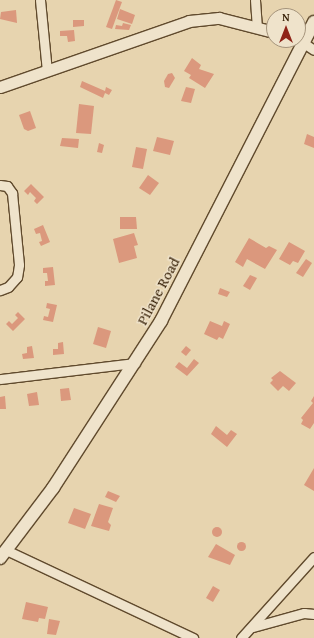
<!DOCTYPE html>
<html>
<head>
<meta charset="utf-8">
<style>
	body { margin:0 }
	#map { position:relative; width:314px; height:638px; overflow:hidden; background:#e7d4af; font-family:"Gentium Book Plus",serif }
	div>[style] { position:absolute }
	.building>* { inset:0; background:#db987d }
	.round { border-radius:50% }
	.roads { filter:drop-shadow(1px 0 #604a2d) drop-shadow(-1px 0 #604a2d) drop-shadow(0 1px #604a2d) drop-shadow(0 -1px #604a2d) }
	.minor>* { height:9px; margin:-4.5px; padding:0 4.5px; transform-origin:4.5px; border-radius:4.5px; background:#efe3cb }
	.tertiary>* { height:11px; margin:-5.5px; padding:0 5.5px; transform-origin:5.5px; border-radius:5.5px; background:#efe3cb }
	.secondary>* { height:12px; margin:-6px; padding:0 6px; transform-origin:6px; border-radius:6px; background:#efe3cb }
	span { translate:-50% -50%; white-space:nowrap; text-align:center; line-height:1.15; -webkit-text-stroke:3px #efe3cb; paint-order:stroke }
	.street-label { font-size:15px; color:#331c02 }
	.north { position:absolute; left:266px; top:8px; width:40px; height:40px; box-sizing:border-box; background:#efe3cb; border:1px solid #a4937b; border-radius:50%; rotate:0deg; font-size:11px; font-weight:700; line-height:16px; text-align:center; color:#331c02 }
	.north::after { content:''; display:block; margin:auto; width:14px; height:18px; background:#8f2418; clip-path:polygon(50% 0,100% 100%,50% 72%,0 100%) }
</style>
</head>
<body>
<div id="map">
	<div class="building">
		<i style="clip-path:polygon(116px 0,122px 2px,112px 29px,106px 27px)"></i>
		<i style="clip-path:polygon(120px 9px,135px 15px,132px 24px,117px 19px)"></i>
		<i style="clip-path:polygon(16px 10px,17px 23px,0 19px,1px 12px)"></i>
		<i style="clip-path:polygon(73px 20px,84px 20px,84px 26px,73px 27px)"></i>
		<i style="clip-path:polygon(123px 23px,131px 25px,129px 30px,115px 29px,116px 25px,122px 26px)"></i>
		<i style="clip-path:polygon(74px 30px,75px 41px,68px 42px,67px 36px,60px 36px,60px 31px)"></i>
		<i style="clip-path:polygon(192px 58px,201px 65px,199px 69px,214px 74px,205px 88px,189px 78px,191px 75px,184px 71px)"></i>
		<i style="clip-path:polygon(172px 73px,175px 78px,169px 88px,165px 87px,164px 81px,168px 74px)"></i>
		<i style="clip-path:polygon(82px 81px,105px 91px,106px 87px,112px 90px,109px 95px,105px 93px,103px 98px,80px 87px)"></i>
		<i style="clip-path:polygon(186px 87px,195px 89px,191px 103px,181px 101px)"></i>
		<i style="clip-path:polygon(79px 104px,94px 106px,91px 134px,76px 133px)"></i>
		<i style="clip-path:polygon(30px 111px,36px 128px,28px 131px,24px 129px,19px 115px)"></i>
		<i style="clip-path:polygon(307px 134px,314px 137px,314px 148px,304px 144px)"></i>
		<i style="clip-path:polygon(157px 137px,174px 141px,170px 155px,153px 151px)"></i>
		<i style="clip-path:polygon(62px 138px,79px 139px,78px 148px,60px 146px)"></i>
		<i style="clip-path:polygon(99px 143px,104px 145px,102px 153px,97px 152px)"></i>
		<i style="clip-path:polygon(136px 147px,147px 149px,143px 169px,132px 167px)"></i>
		<i style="clip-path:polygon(148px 175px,159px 183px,150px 195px,139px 188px)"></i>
		<i style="clip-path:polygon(31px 184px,44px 197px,37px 204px,34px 201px,36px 198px,30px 192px,28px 195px,24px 191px)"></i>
		<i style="clip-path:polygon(120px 217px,136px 217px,137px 229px,120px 229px)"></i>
		<i style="clip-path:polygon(43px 225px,50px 242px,41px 246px,39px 242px,42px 241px,40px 233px,36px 234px,34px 229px)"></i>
		<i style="clip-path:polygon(134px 233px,138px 245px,134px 246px,137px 258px,119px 263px,113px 239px)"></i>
		<i style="clip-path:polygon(249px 238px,266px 248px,269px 246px,277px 250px,265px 269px,247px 259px,243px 267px,235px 262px)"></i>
		<i style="clip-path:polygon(289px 242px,305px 251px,298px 263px,293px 261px,290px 265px,279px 259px)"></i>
		<i style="clip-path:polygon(306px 259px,312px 263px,303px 277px,296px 273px)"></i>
		<i style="clip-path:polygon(53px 267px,55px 285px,45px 286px,45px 281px,48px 281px,47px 273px,43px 273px,43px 268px)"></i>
		<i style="clip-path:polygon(250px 275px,257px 278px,250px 290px,243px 286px)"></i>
		<i style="clip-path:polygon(220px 288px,230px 292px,227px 297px,218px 294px)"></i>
		<i style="clip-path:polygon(47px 303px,57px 305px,53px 322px,43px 320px,44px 316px,48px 317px,50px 309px,46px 308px)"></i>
		<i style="clip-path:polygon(18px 312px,25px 319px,13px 331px,6px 324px,9px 321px,12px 324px,18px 318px,15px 315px)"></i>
		<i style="clip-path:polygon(210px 321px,222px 326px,224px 321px,230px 324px,223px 339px,219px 337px,217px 340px,204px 334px)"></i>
		<i style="clip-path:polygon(98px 327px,111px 331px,106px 348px,93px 344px)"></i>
		<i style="clip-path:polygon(63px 342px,64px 354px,53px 355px,53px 349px,58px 349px,58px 343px)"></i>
		<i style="clip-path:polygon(32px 346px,34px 358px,23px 359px,22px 354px,27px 353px,27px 347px)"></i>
		<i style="clip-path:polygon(186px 346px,191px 350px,186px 356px,181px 352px)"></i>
		<i style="clip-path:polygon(194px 359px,199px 363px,187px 376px,175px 367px,179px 362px,187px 368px)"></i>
		<i style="clip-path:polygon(280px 371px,296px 383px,289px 391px,283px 386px,278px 391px,270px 383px,273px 380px,271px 378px)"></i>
		<i style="clip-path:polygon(69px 388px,71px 400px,61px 401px,60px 389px)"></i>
		<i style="clip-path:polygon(37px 392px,39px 405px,29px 406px,27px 394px)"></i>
		<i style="clip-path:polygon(5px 396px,6px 409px,0 409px,0 397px)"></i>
		<i style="clip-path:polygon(314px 396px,314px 423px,310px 429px,301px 424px,303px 420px,301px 418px,313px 403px,311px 401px)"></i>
		<i style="clip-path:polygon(216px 426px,227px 435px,231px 430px,237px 434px,227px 447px,211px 434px)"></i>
		<i style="clip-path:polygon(314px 468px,314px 491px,304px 485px)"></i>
		<i style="clip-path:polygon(108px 491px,120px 496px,116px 502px,105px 497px)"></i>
		<i style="clip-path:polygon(99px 504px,113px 508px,108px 522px,111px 525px,109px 531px,91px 526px)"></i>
		<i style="clip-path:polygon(74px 508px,91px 514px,85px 529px,68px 523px)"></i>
		<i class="round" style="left:212px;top:527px;width:10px;height:10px"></i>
		<i class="round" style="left:236.5px;top:541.5px;width:9px;height:9px"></i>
		<i style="clip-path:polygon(216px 544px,235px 555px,230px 565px,208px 557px)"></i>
		<i style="clip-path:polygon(213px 586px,220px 590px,213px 602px,206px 598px)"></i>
		<i style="clip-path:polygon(26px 602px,48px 607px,45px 619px,39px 618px,38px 622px,22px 619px)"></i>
		<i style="clip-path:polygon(49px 619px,60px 621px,56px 635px,47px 634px)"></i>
	</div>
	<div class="roads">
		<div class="minor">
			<i style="left:40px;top:0;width:71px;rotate:84.4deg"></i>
			<i style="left:255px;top:0;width:26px;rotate:86deg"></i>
			<i style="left:302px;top:42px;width:14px;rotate:34deg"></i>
			<i style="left:0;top:185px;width:7px;rotate:8deg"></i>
			<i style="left:7px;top:186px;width:9px;rotate:54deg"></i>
			<i style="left:12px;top:193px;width:72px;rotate:84.4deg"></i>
			<i style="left:19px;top:265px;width:12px;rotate:99deg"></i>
			<i style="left:17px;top:277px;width:13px;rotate:132deg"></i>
			<i style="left:8px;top:287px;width:9px;rotate:159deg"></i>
			<i style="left:0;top:379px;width:136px;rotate:-6.8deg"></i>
			<i style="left:6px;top:550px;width:207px;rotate:25.2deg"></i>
			<i style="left:253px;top:627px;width:53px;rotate:-15.4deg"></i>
			<i style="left:304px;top:613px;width:10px;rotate:6deg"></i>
			<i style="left:241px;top:638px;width:109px;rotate:-48deg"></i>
		</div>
		<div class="tertiary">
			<i style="left:0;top:87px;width:200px;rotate:-19.2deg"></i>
			<i style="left:189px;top:21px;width:30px;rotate:-6deg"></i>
			<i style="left:219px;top:18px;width:57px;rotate:14.3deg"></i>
		</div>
		<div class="secondary">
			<i style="left:0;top:558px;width:88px;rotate:-52.9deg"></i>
			<i style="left:53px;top:488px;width:199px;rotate:-57.1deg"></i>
			<i style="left:161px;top:321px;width:336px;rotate:-62.9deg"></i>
		</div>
	</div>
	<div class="street-label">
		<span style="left:158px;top:291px;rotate:-62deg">Pilane Road</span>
	</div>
	<div class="north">N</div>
</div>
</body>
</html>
